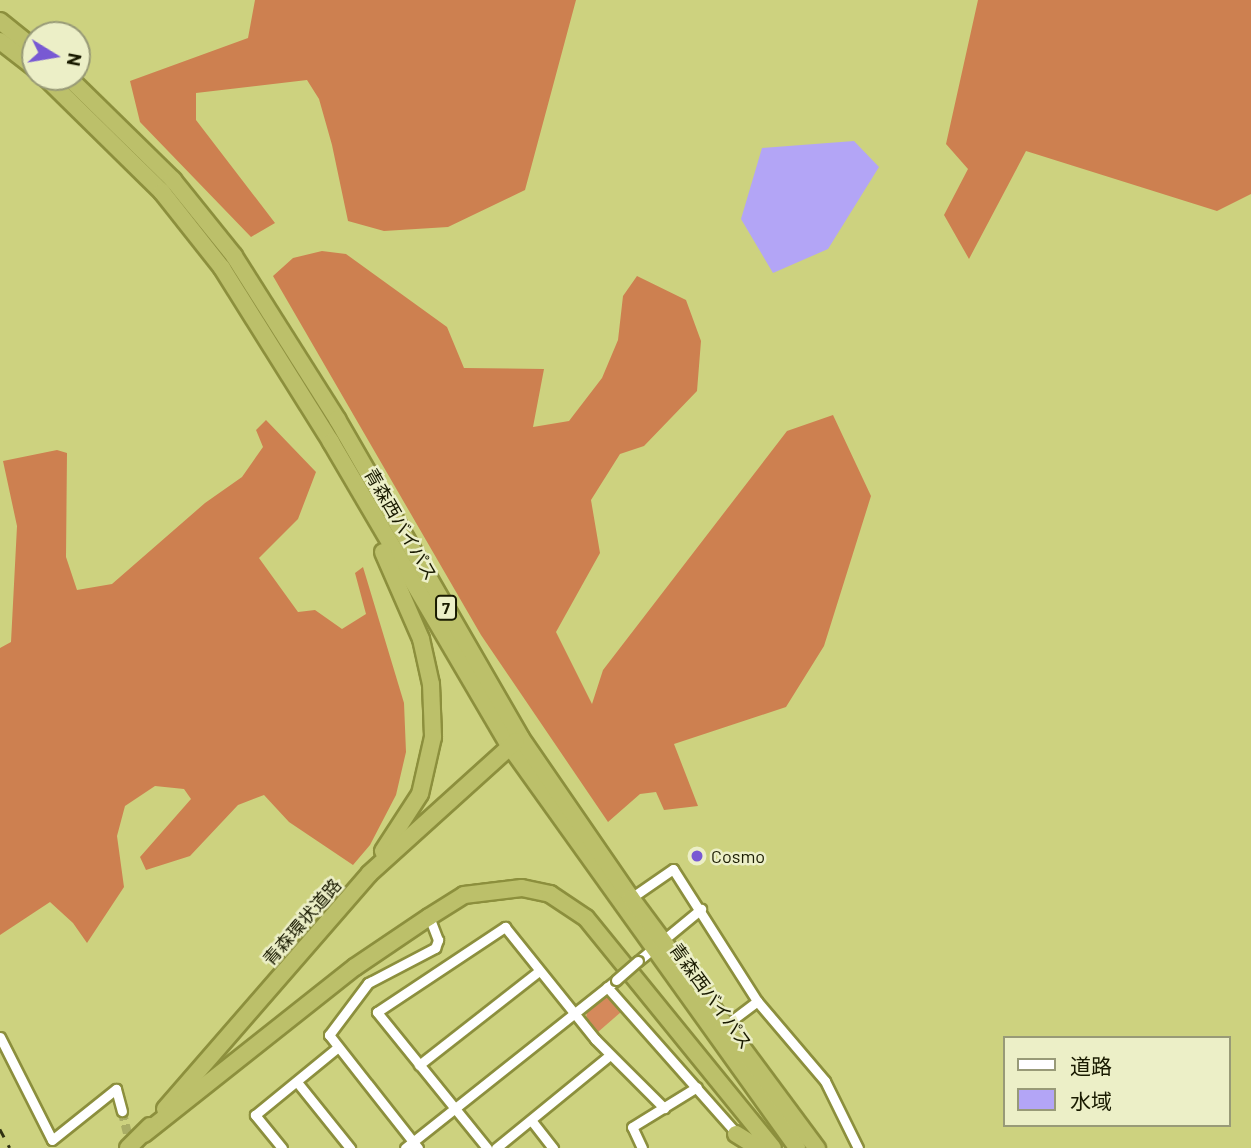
<!DOCTYPE html>
<html>
<head>
<meta charset="utf-8">
<style>
	body { margin:0 }
	#map { position:relative; width:1251px; height:1148px; overflow:hidden; background:#cdd27f; font-family:Barlow,"Noto Sans JP",sans-serif }
	div>[style] { position:absolute }
	.green>* { inset:0; background:#d5895b }
	.forest>* { inset:0; background:#cd8050 }
	.water>* { inset:0; background:#b3a5f6 }
	.minor-tunnel>* { height:9px; margin-top:-4.5px; transform-origin:0; background:repeating-linear-gradient(90deg,#a9ad66 0 9px,transparent 0 13.5px) }
	.roads { filter:drop-shadow(2px 0 #8c8f3d) drop-shadow(-2px 0 #8c8f3d) drop-shadow(0 2px #8c8f3d) drop-shadow(0 -2px #8c8f3d) }
	.minor>* { height:9px; margin:-4.5px; padding:0 4.5px; transform-origin:4.5px; border-radius:4.5px; background:#fff }
	.trunk>* { height:16px; margin:-8px; padding:0 8px; transform-origin:8px; border-radius:8px; background:#bcc06a }
	.rail>* { height:2.5px; margin-top:-1.25px; transform-origin:0; background:repeating-linear-gradient(90deg,#313211 0 9px,transparent 0 18px) }
	.bridges { filter:drop-shadow(2px 0 #8c8f3d) drop-shadow(-2px 0 #8c8f3d) drop-shadow(0 2px #8c8f3d) drop-shadow(0 -2px #8c8f3d) }
	.minor-bridge>* { height:9px; margin:-4.5px; padding:0 4.5px; transform-origin:4.5px; border-radius:4.5px; background:#fff }
	.dots>* { width:19px; height:19px; translate:-50% -50%; box-sizing:border-box; border:4px solid #ecefc7; border-radius:50% }
	span { translate:-50% -50%; white-space:nowrap; text-align:center; line-height:1.15; -webkit-text-stroke:5px #ecefc7; paint-order:stroke }
	.shield-label span { padding:2px 5px; background:#ecefc7; border:2px solid; border-radius:5px; -webkit-text-stroke-width:0 }
	.shield-label { font-size:16px; color:#191a00; font-weight:700 }
	.street-label { font-size:18px; color:#191a00 }
	.poi-label { font-size:18px; color:#191a00 }
	.left { translate:0 -50%; text-align:left }
	.legend { position:absolute; left:1003px; top:1036px; width:228px; height:91px; box-sizing:border-box; background:#ecefc7; border:2px solid #989a77; margin:0; padding:9px 12px; list-style:none; font-size:21px; color:#191a00 }
	.legend li { display:flex; align-items:center; gap:14px; height:35px }
	.legend b { width:35px; border:2px solid #989a77 }
	.north { position:absolute; left:21px; top:21px; width:70px; height:70px; box-sizing:border-box; background:#ecefc7; border:2px solid #989a77; border-radius:50%; rotate:101deg; font-size:19px; font-weight:700; line-height:28px; text-align:center; color:#191a00 }
	.north::after { content:''; display:block; margin:auto; width:24px; height:32px; background:#7859d3; clip-path:polygon(50% 0,100% 100%,50% 72%,0 100%) }
</style>
</head>
<body>
<div id="map">
	<div class="green">
		<i style="clip-path:polygon(607px 996px,621px 1012px,598px 1032px,586px 1019px,587px 1011px)"></i>
	</div>
	<div class="forest">
		<i style="clip-path:polygon(255px 0,576px 0,525px 190px,448px 227px,384px 231px,348px 221px,332px 145px,319px 99px,307px 80px,196px 93px,196px 120px,275px 223px,251px 237px,140px 122px,130px 81px,248px 38px)"></i>
		<i style="clip-path:polygon(978px 0,1251px 0,1251px 194px,1217px 211px,1026px 151px,969px 259px,944px 215px,968px 169px,946px 144px)"></i>
		<i style="clip-path:polygon(322px 251px,346px 254px,447px 327px,464px 368px,544px 369px,533px 427px,569px 421px,602px 378px,618px 340px,623px 296px,637px 276px,686px 300px,701px 341px,697px 391px,644px 446px,620px 454px,591px 500px,600px 553px,556px 632px,592px 704px,603px 670px,787px 431px,833px 415px,871px 496px,824px 646px,786px 707px,674px 744px,698px 806px,664px 810px,656px 792px,640px 794px,608px 822px,481px 635px,273px 276px,293px 258px)"></i>
		<i style="clip-path:polygon(266px 420px,316px 472px,298px 519px,259px 558px,298px 612px,315px 610px,342px 629px,366px 614px,355px 573px,363px 567px,404px 703px,406px 752px,396px 795px,370px 845px,353px 865px,289px 822px,264px 795px,238px 805px,190px 856px,146px 870px,140px 857px,191px 799px,184px 789px,155px 786px,125px 806px,117px 836px,124px 887px,87px 943px,73px 923px,50px 902px,0 935px,0 648px,11px 642px,17px 526px,3px 461px,57px 450px,67px 453px,66px 557px,77px 590px,112px 584px,205px 503px,242px 477px,263px 447px,256px 430px)"></i>
	</div>
	<div class="water">
		<i style="clip-path:polygon(854px 141px,879px 167px,828px 249px,773px 273px,741px 219px,762px 148px)"></i>
	</div>
	<div class="minor-tunnel">
		<i style="left:122px;top:1111px;width:36px;rotate:76deg"></i>
	</div>
	<div class="roads">
		<div class="minor">
			<i style="left:631px;top:898px;width:51px;rotate:-34.6deg"></i>
			<i style="left:673px;top:869px;width:156px;rotate:57.5deg"></i>
			<i style="left:757px;top:1001px;width:105px;rotate:49.6deg"></i>
			<i style="left:825px;top:1081px;width:75px;rotate:63.8deg"></i>
			<i style="left:638px;top:961px;width:82px;rotate:-39.5deg"></i>
			<i style="left:607px;top:987px;width:198px;rotate:48.5deg"></i>
			<i style="left:727px;top:1024px;width:38px;rotate:-37deg"></i>
			<i style="left:0;top:1037px;width:115px;rotate:63.2deg"></i>
			<i style="left:52px;top:1140px;width:82px;rotate:-38.6deg"></i>
			<i style="left:116px;top:1089px;width:23px;rotate:75deg"></i>
			<i style="left:419px;top:1065px;width:152px;rotate:-38.1deg"></i>
			<i style="left:297px;top:1082px;width:85px;rotate:51.2deg"></i>
			<i style="left:531px;top:1120px;width:36px;rotate:52deg"></i>
			<i style="left:282px;top:1148px;width:43px;rotate:-129.3deg"></i>
			<i style="left:255px;top:1115px;width:107px;rotate:-39.3deg"></i>
			<i style="left:405px;top:1148px;width:270px;rotate:-38.5deg"></i>
			<i style="left:418px;top:1148px;width:144px;rotate:-128.2deg"></i>
			<i style="left:329px;top:1035px;width:65px;rotate:-53.1deg"></i>
			<i style="left:368px;top:983px;width:76px;rotate:-27.6deg"></i>
			<i style="left:435px;top:948px;width:9px;rotate:-69deg"></i>
			<i style="left:438px;top:940px;width:25px;rotate:-111deg"></i>
			<i style="left:487px;top:1148px;width:175px;rotate:-129deg"></i>
			<i style="left:377px;top:1012px;width:154px;rotate:-33.6deg"></i>
			<i style="left:505px;top:927px;width:144px;rotate:51.2deg"></i>
			<i style="left:595px;top:1039px;width:98px;rotate:45deg"></i>
			<i style="left:496px;top:1148px;width:147px;rotate:-39.2deg"></i>
			<i style="left:642px;top:1148px;width:23px;rotate:-115deg"></i>
			<i style="left:632px;top:1127px;width:76px;rotate:-31.6deg"></i>
		</div>
		<div class="trunk">
			<i style="left:0;top:21px;width:45px;rotate:38.7deg"></i>
			<i style="left:0;top:41px;width:44px;rotate:37.6deg"></i>
			<i style="left:45px;top:77px;width:164px;rotate:44.5deg"></i>
			<i style="left:162px;top:192px;width:97px;rotate:51.7deg"></i>
			<i style="left:222px;top:268px;width:205px;rotate:57.9deg"></i>
			<i style="left:331px;top:442px;width:351px;rotate:59.6deg"></i>
			<i style="left:509px;top:745px;width:495px;rotate:54.4deg"></i>
			<i style="left:68px;top:77px;width:147px;rotate:44.4deg"></i>
			<i style="left:173px;top:180px;width:97px;rotate:51.2deg"></i>
			<i style="left:234px;top:256px;width:193px;rotate:57.7deg"></i>
			<i style="left:337px;top:419px;width:368px;rotate:60deg"></i>
			<i style="left:521px;top:738px;width:194px;rotate:55.5deg"></i>
			<i style="left:631px;top:898px;width:312px;rotate:53.4deg"></i>
			<i style="left:383px;top:552px;width:95px;rotate:66.4deg"></i>
			<i style="left:421px;top:639px;width:46px;rotate:77.5deg"></i>
			<i style="left:431px;top:684px;width:53px;rotate:87.8deg"></i>
			<i style="left:433px;top:737px;width:58px;rotate:102.8deg"></i>
			<i style="left:420px;top:794px;width:68px;rotate:123deg"></i>
			<i style="left:165px;top:1109px;width:311px;rotate:-49deg"></i>
			<i style="left:369px;top:874px;width:198px;rotate:-42.1deg"></i>
			<i style="left:144px;top:1134px;width:269px;rotate:-38.4deg"></i>
			<i style="left:355px;top:967px;width:89px;rotate:-34deg"></i>
			<i style="left:429px;top:917px;width:41px;rotate:-32.2deg"></i>
			<i style="left:464px;top:895px;width:58px;rotate:-6.9deg"></i>
			<i style="left:522px;top:888px;width:29px;rotate:12deg"></i>
			<i style="left:550px;top:894px;width:43px;rotate:33.7deg"></i>
			<i style="left:586px;top:918px;width:296px;rotate:50.9deg"></i>
			<i style="left:736px;top:1134px;width:26px;rotate:32deg"></i>
			<i style="left:128px;top:1148px;width:31px;rotate:-45deg"></i>
		</div>
	</div>
	<div class="rail">
		<i style="left:0;top:1129px;width:21px;rotate:62deg"></i>
	</div>
	<div class="bridges">
		<div class="minor-bridge">
			<i style="left:616px;top:980px;width:29px;rotate:-41deg"></i>
		</div>
	</div>
	<div class="dots">
		<i style="left:697px;top:856px;background:#7859d3"></i>
	</div>
	<div class="shield-label">
		<span style="left:446px;top:608px">7</span>
	</div>
	<div class="street-label">
		<span style="left:401px;top:524px;rotate:60deg">青森西バイパス</span>
		<span style="left:302px;top:922px;rotate:-49deg">青森環状道路</span>
		<span style="left:711px;top:996px;rotate:54deg">青森西バイパス</span>
	</div>
	<div class="poi-label">
		<span class="left" style="left:711px;top:856px">Cosmo</span>
	</div>
	<ul class="legend">
	<li><b style="height:9px;background:#fff"></b>道路</li>
	<li><b style="height:19px;background:#b3a5f6"></b>水域</li>
	</ul>
	<div class="north">N</div>
</div>
</body>
</html>
